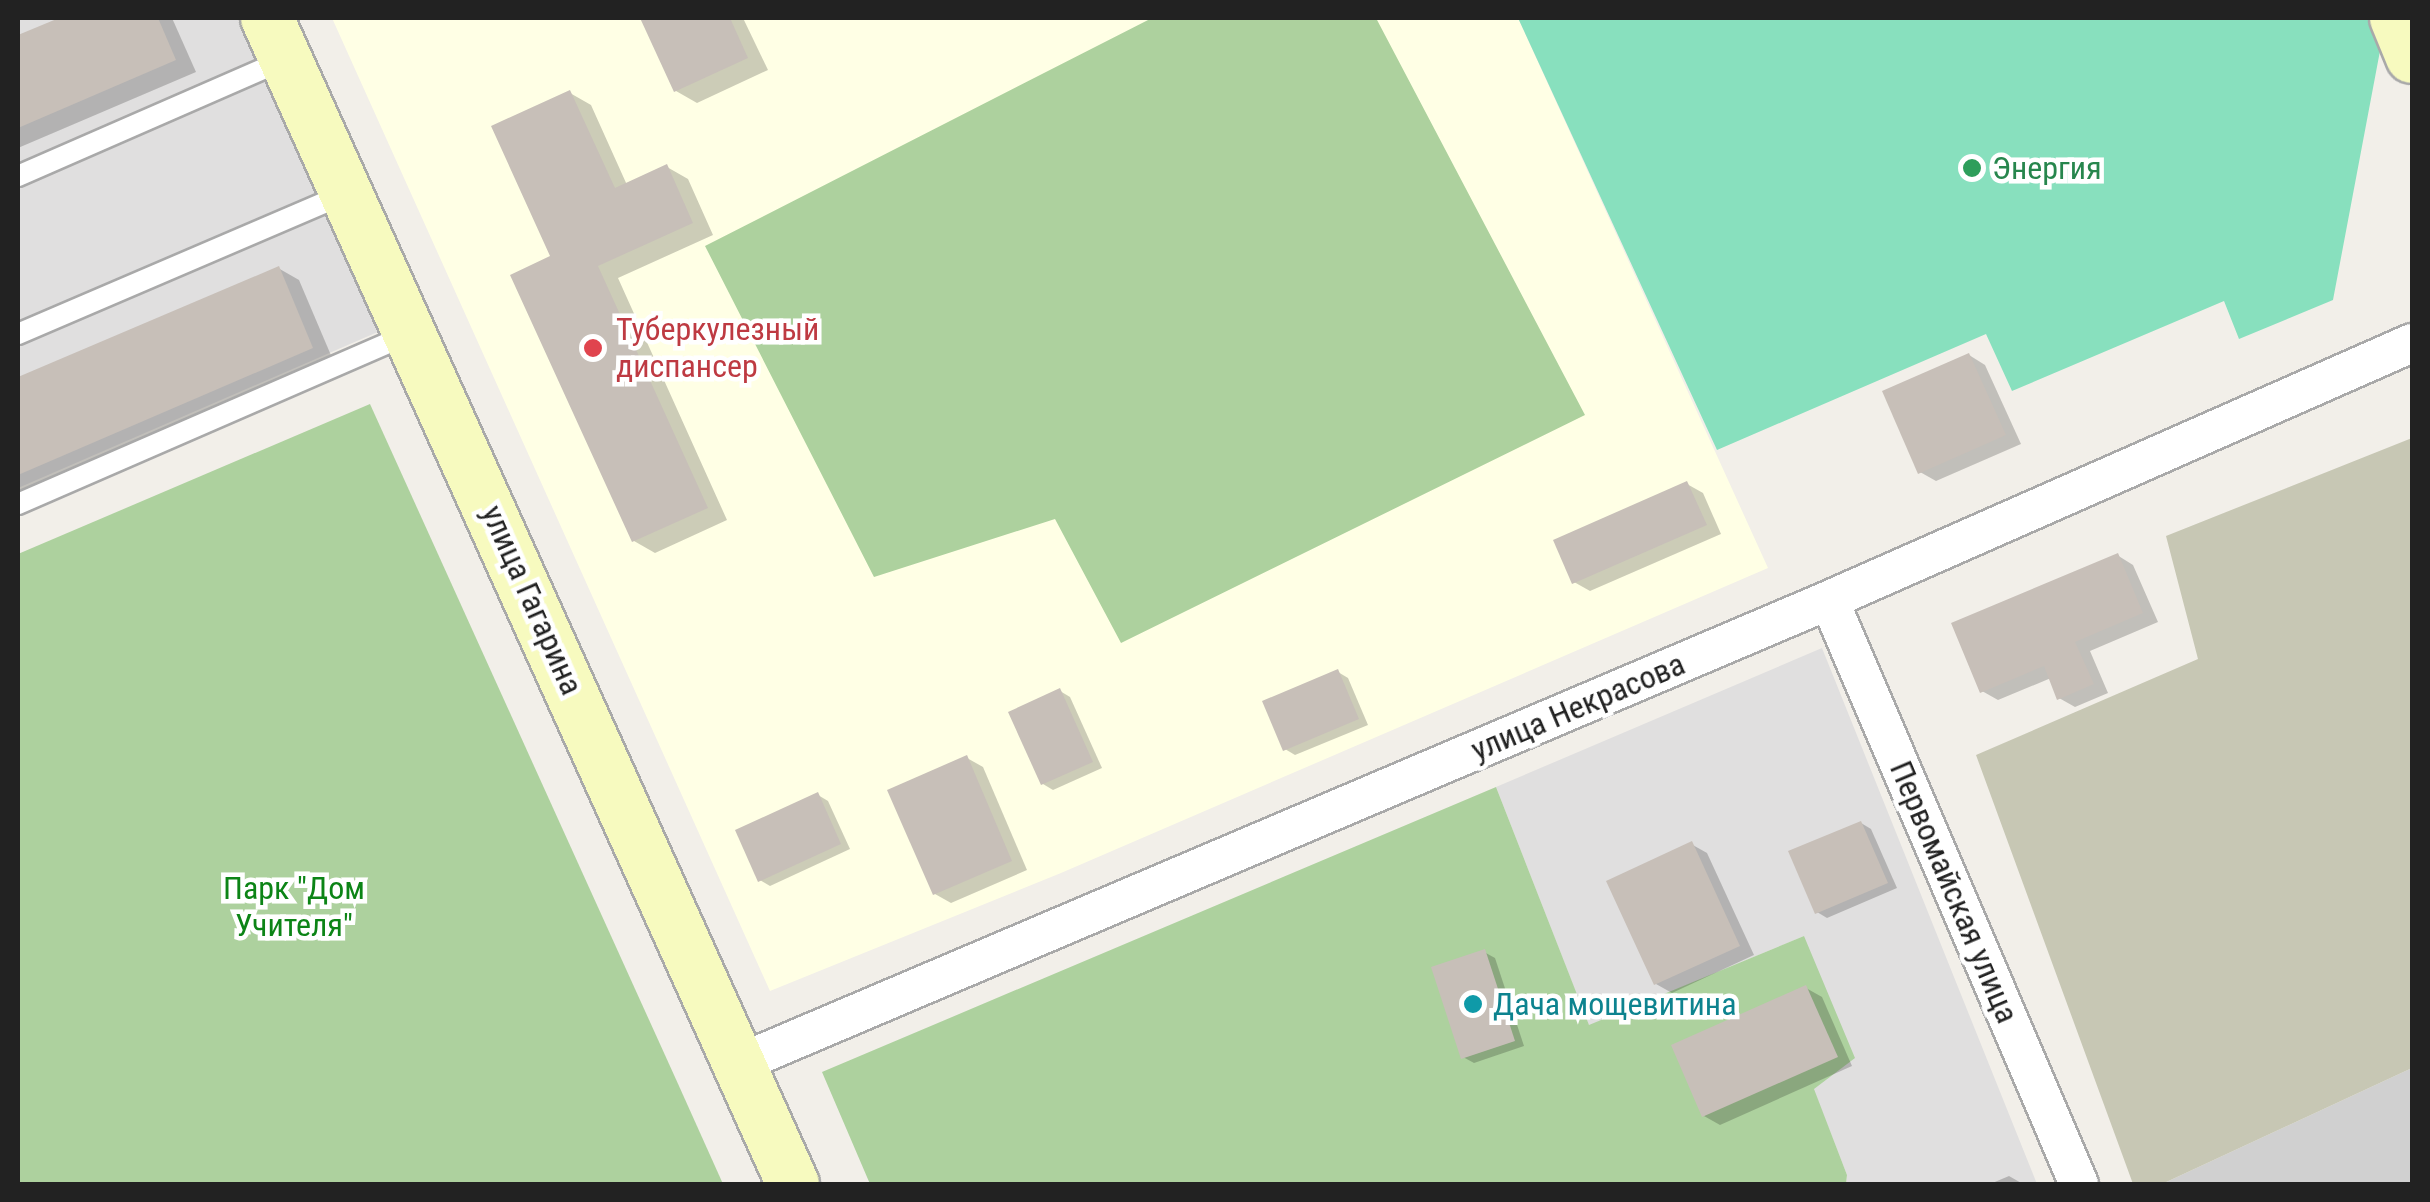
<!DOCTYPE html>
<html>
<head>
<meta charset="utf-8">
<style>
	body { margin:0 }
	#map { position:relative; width:2430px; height:1202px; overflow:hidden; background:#f2efe9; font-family:"Roboto Condensed",sans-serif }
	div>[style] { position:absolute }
	.residential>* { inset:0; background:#e0dfdf }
	.education>* { inset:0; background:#ffffe5 }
	.religious>* { inset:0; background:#d0d0d0 }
	.construction>* { inset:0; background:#c7c7b4 }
	.forest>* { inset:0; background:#add19e }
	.pitch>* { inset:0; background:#88e0be }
	.shadow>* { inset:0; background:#0003 }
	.building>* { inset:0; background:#c7bfb8 }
	.roads { filter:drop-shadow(2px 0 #a9a9a9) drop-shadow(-2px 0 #a9a9a9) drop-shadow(0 2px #a9a9a9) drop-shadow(0 -2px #a9a9a9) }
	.lane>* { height:20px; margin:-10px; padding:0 10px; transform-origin:10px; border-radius:10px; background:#fff }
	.street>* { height:38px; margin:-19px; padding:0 19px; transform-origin:19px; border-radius:19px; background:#fff }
	.secondary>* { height:52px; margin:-26px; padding:0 26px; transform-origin:26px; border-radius:26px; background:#f7fabf }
	.dots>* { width:28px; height:28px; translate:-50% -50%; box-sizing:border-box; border:5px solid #fff; border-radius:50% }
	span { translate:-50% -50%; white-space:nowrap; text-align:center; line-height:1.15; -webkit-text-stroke:9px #fff; paint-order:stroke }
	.leisure-label { font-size:32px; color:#27864d }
	.left { translate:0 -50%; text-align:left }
	.health-label { font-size:32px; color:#be3a42 }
	.street-label { font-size:32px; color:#222 }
	.park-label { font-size:32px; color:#0c8416 }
	.culture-label { font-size:32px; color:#0d838f }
	.frame { position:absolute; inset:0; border:20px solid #222; pointer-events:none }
</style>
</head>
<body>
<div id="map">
	<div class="residential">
		<i style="clip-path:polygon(18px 18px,237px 18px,380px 331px,18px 488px)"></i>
		<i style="clip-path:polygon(1822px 648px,2037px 1184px,1846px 1184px,1847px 1175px,1813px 1088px,1804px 936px,1589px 1026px,1496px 787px)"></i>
	</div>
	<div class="education">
		<i style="clip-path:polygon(332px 18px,1518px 18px,1768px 568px,1061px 873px,770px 991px)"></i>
	</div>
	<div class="religious">
		<i style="clip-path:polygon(2412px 1068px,2412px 1184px,2162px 1184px)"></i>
	</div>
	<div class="construction">
		<i style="clip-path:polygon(2412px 438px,2412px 1068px,2162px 1184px,2133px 1184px,1976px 755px,2198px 659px,2166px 536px)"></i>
	</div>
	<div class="forest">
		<i style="clip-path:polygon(1152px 18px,1376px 18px,1585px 415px,1121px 643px,1055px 519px,874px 577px,705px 246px)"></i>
		<i style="clip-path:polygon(370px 404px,679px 1086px,723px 1184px,18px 1184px,18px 554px)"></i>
		<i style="clip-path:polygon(1496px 787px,1589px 1025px,1804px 936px,1855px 1058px,1814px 1089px,1847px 1175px,1846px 1184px,870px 1184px,822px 1072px)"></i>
	</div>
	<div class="pitch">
		<i style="clip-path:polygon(1518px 18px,2375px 18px,2383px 35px,2333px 300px,2239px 339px,2224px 301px,2012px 391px,1986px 334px,1717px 450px)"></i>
	</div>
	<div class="shadow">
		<i style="clip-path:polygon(65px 18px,172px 18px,196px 72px,18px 148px,18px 38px)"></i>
		<i style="clip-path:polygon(642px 18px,743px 18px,768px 70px,697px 103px,676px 91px)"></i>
		<i style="clip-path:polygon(570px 93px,591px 105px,627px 185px,667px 167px,688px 179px,713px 235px,618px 278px,727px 520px,655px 553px,634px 541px,553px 257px)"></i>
		<i style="clip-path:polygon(278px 268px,299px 280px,333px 360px,18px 495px,18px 380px)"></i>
		<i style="clip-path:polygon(1969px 355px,1985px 365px,2021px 444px,1936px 481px,1920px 472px)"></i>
		<i style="clip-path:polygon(1687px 484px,1703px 493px,1721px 534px,1590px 591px,1574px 582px)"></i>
		<i style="clip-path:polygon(2117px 555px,2133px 565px,2158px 622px,2090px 651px,2108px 693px,2075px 707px,2059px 698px,2051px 678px,1998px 700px,1982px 691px)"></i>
		<i style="clip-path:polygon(1338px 672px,1348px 678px,1368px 725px,1295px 755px,1285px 749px)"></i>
		<i style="clip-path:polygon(1060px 691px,1070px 697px,1102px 768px,1053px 790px,1043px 784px)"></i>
		<i style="clip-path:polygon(967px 758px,983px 767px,1027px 870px,951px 903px,935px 894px)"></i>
		<i style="clip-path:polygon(818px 795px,828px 801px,850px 849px,770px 886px,760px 880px)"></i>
		<i style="clip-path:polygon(1861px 823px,1871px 829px,1897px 888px,1827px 918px,1817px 912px)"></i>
		<i style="clip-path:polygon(1691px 844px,1707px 853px,1754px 955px,1672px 993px,1656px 984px)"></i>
		<i style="clip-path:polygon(1484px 952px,1495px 958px,1524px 1046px,1474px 1063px,1463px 1057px)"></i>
		<i style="clip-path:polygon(1806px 988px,1822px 997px,1852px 1066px,1720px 1125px,1704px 1116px)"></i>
		<i style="clip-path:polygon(2009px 1176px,2023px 1184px,1990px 1184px)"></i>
	</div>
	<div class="building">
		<i style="clip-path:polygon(59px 18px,158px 18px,176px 60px,18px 128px,18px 35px)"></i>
		<i style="clip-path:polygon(640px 18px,730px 18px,748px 58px,674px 92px)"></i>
		<i style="clip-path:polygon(570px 90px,615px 188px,667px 164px,693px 223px,598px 266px,708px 508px,632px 542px,510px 275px,550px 256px,491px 126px)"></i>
		<i style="clip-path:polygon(279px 266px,313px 348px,18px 475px,18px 377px)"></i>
		<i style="clip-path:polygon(1969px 353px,2006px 435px,1918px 474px,1882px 391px)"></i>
		<i style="clip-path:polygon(1687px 481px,1707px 525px,1572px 584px,1553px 540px)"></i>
		<i style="clip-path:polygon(2118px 553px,2143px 613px,2075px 642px,2094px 684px,2057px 700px,2044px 666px,1980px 693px,1951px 623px)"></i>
		<i style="clip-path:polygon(1338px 669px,1359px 719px,1283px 751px,1262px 701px)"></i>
		<i style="clip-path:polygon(1060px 688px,1093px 762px,1041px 785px,1008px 712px)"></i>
		<i style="clip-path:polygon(967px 755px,1012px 861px,933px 895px,887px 790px)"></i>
		<i style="clip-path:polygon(818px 792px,841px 844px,758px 882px,735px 830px)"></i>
		<i style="clip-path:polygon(1861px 821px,1888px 883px,1815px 914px,1788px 851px)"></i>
		<i style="clip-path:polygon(1692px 841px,1740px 946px,1654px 985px,1606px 881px)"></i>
		<i style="clip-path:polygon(1485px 949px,1515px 1041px,1461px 1059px,1431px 967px)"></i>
		<i style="clip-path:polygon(1806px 985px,1838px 1057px,1702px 1117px,1671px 1045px)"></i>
	</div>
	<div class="roads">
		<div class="lane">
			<i style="left:18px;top:176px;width:292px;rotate:-23.6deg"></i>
			<i style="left:18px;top:334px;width:356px;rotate:-23.2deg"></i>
			<i style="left:18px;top:504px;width:426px;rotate:-23.5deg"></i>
		</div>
		<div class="street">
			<i style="left:1829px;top:600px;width:635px;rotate:66.83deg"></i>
			<i style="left:740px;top:1063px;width:1183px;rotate:-23.03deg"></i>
			<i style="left:1829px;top:600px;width:637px;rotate:-23.79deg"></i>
		</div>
		<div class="secondary">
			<i style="left:267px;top:18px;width:1279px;rotate:65.72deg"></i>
			<i style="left:2396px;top:18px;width:42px;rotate:67.7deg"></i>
		</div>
	</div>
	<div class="dots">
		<i style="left:1972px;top:168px;background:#2e9e5b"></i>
		<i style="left:593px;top:348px;background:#e0444e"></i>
		<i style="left:1473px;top:1004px;background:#0f9aa8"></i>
	</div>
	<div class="leisure-label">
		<span class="left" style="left:1992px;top:168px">Энергия</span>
	</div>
	<div class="health-label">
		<span class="left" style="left:616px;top:348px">Туберкулезный<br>диспансер</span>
	</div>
	<div class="street-label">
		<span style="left:532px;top:600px;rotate:66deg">улица Гагарина</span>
		<span style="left:1578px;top:707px;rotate:-23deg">улица Некрасова</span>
		<span style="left:1954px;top:892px;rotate:67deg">Первомайская улица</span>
	</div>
	<div class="park-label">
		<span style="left:294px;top:907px">Парк "Дом<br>Учителя"</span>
	</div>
	<div class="culture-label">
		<span class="left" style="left:1493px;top:1004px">Дача мощевитина</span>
	</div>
	<div class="frame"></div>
</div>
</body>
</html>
